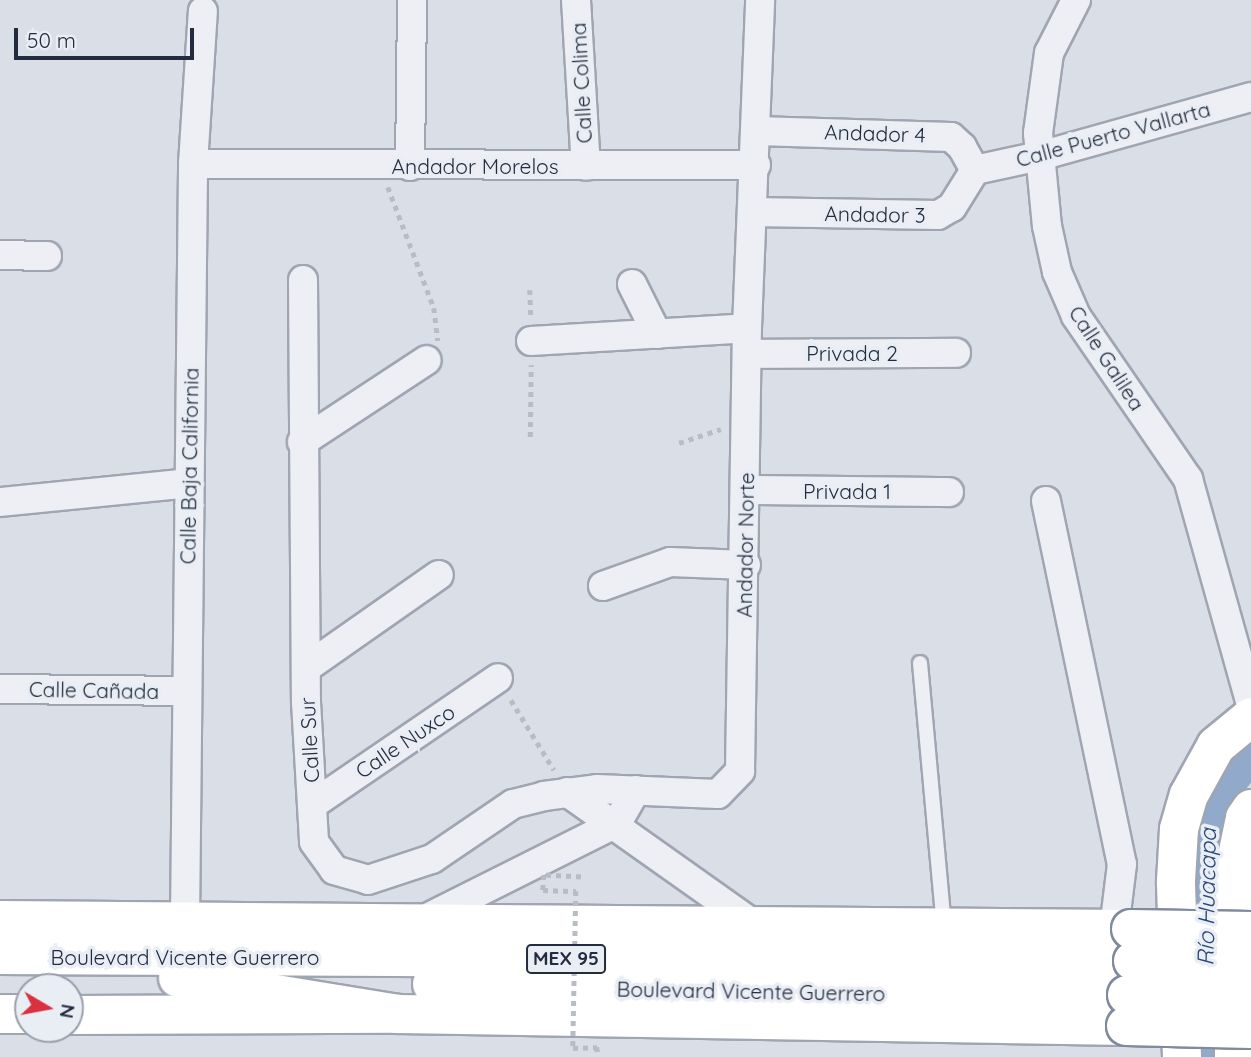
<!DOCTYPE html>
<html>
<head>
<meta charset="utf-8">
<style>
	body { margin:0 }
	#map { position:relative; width:1251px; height:1057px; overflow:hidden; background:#dadee7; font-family:Quicksand,sans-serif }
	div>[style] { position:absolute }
	.river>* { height:44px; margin:-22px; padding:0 22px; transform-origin:22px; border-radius:22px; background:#91aacb }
	.path>* { height:4.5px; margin-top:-2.25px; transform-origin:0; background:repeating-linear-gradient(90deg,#b8bcc5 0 5px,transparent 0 10px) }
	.roads { filter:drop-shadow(2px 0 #9fa5b1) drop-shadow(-2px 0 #9fa5b1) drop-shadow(0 2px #9fa5b1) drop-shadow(0 -2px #9fa5b1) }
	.lane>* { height:14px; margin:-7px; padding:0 7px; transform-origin:7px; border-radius:7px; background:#edeff5 }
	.street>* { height:28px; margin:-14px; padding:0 14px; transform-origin:14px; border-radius:14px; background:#edeff5 }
	.secondary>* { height:38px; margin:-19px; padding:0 19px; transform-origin:19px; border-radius:19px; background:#fff }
	.highway>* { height:38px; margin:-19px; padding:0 19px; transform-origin:19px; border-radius:19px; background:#fff }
	.path-bridge>* { height:4.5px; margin-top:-2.25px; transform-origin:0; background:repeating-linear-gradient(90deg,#b8bcc5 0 5px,transparent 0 10px) }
	.bridges { filter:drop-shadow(2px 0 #808a9e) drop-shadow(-2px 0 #808a9e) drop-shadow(0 2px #808a9e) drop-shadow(0 -2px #808a9e) }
	.secondary-bridge>* { height:38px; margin:-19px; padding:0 19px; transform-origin:19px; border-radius:19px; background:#fff }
	.highway-bridge>* { height:38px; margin:-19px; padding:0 19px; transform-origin:19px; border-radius:19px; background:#fff }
	span { translate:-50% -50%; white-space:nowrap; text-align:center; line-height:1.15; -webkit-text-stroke:7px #e9edf4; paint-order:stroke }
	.shield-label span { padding:2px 5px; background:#e9edf4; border:2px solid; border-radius:5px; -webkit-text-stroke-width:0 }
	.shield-label { font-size:19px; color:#232b3e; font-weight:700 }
	.street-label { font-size:21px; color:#232b3e }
	.water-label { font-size:23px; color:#2a4775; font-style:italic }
	.north { position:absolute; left:14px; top:973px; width:70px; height:70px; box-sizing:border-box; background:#e9edf4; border:2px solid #9a9fab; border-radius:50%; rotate:100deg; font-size:19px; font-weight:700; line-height:28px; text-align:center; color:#232b3e }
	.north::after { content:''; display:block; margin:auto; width:24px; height:32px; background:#da3140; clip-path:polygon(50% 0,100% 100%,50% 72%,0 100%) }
	.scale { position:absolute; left:14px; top:28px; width:180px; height:32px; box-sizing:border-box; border:4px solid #232b3e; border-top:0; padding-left:9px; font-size:21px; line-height:24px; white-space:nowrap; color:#232b3e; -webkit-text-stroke:5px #e9edf4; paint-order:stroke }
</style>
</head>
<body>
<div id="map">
	<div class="river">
		<i style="left:1203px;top:1057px;width:240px;rotate:-88.8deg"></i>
		<i style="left:1208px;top:817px;width:46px;rotate:-64deg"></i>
		<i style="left:1228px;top:776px;width:35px;rotate:-50deg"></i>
	</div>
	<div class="path">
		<i style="left:388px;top:187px;width:129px;rotate:69.2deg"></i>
		<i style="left:434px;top:308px;width:33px;rotate:83deg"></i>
		<i style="left:530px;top:290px;width:27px;rotate:88deg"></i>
		<i style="left:530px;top:437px;width:72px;rotate:-89.2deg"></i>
		<i style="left:679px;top:443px;width:44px;rotate:-18.4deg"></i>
		<i style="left:511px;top:700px;width:82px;rotate:58.4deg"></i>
	</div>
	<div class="roads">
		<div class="lane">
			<i style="left:920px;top:663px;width:264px;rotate:84.8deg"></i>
		</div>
		<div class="street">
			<i style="left:576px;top:0;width:166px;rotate:86.6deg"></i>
			<i style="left:1076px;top:0;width:59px;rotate:117deg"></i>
			<i style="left:1049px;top:53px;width:81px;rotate:97.8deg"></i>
			<i style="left:1038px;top:133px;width:93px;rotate:84.5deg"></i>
			<i style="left:1047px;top:226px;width:47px;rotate:77.7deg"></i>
			<i style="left:1057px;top:272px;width:48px;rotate:66.6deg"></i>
			<i style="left:1076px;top:316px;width:198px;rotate:55.5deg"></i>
			<i style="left:1188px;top:479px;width:234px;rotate:74.4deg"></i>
			<i style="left:757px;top:131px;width:194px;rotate:1.8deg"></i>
			<i style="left:951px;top:137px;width:15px;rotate:42deg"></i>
			<i style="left:962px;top:147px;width:26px;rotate:61deg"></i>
			<i style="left:193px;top:164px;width:563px;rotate:0.1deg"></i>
			<i style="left:410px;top:166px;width:166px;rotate:-89.3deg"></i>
			<i style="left:975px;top:170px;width:66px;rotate:-12.2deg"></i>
			<i style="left:1040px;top:156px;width:219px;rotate:-15.6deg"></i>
			<i style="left:752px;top:212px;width:186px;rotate:0.9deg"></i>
			<i style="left:938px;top:215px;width:16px;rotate:-30deg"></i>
			<i style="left:952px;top:207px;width:44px;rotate:-58.1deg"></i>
			<i style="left:0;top:255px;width:47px;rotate:1.2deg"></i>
			<i style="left:303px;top:280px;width:422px;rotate:89.6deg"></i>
			<i style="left:306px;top:702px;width:140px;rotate:86.7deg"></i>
			<i style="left:314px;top:842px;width:34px;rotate:54deg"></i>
			<i style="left:334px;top:870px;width:35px;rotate:16deg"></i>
			<i style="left:368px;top:880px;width:67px;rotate:-18.2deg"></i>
			<i style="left:432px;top:859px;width:98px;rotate:-34.2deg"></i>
			<i style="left:513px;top:804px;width:32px;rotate:-14deg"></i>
			<i style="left:544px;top:796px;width:53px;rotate:-7.5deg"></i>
			<i style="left:597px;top:789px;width:121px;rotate:2.4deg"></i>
			<i style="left:718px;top:794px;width:32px;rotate:-46deg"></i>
			<i style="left:740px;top:771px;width:443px;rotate:-89.1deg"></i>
			<i style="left:747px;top:328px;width:328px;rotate:-87.7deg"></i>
			<i style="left:632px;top:284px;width:56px;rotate:63.4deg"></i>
			<i style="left:531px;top:341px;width:216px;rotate:-3.4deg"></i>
			<i style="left:747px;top:354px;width:209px;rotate:-0.3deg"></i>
			<i style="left:302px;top:442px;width:149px;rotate:-33.3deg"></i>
			<i style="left:746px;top:490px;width:203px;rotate:0.6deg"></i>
			<i style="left:1046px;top:501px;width:371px;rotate:78.2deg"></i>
			<i style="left:1122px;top:864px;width:65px;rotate:97deg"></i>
			<i style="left:0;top:502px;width:190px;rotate:-5.7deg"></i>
			<i style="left:603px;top:586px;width:71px;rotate:-19.7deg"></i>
			<i style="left:670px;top:562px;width:76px;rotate:2.3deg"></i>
			<i style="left:306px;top:668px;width:162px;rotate:-35deg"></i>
			<i style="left:0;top:689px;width:187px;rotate:0.6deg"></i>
			<i style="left:567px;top:792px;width:232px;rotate:35.3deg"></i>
			<i style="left:312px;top:805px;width:225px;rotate:-34.3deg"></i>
			<i style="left:185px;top:921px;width:757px;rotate:-89.39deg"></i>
			<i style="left:193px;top:164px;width:153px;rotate:-86.3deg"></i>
			<i style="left:419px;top:922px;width:221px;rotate:-26.6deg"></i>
			<i style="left:617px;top:823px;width:38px;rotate:-60deg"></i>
		</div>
		<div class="secondary">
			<i style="left:0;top:920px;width:1131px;rotate:0.46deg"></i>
			<i style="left:0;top:1014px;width:28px"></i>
			<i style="left:70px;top:1015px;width:328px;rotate:-0.2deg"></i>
			<i style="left:398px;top:1014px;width:728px;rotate:0.94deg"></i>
			<i style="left:1182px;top:1057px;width:176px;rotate:-92deg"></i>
			<i style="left:1176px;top:881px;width:52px;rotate:-86.7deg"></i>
			<i style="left:1179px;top:829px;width:35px;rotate:-74deg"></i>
			<i style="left:1189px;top:795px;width:56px;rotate:-61.1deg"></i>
			<i style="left:1216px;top:746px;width:45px;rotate:-39.6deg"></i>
			<i style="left:1234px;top:1057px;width:191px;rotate:-89.7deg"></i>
			<i style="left:1235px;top:866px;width:49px;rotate:-78.2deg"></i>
			<i style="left:1245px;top:818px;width:11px;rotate:-56deg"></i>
		</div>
		<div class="highway">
			<i style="left:0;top:955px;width:1133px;rotate:0.3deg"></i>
			<i style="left:178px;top:978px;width:223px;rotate:9.3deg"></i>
			<i style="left:432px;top:984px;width:695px;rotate:0.91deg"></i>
		</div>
	</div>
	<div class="path-bridge">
		<i style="left:581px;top:877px;width:37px;rotate:-177deg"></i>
		<i style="left:544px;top:875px;width:15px;rotate:94deg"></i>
		<i style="left:543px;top:890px;width:33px;rotate:2deg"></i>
		<i style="left:576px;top:891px;width:157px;rotate:91.1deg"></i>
		<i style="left:573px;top:1048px;width:24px;rotate:-2deg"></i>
		<i style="left:597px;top:1047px;width:10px;rotate:84deg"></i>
	</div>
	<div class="bridges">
		<div class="secondary-bridge">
			<i style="left:1131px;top:929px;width:120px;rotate:1deg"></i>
			<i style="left:1126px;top:1026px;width:125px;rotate:1.4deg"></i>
		</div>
		<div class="highway-bridge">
			<i style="left:1133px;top:961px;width:118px;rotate:1.5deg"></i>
			<i style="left:1127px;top:995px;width:124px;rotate:0.9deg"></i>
		</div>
	</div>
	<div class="shield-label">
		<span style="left:566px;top:959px">MEX 95</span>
	</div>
	<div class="street-label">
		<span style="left:581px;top:83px;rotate:-93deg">Calle Colima</span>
		<span style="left:875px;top:133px;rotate:2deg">Andador 4</span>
		<span style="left:1113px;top:134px;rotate:-15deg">Calle Puerto Vallarta</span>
		<span style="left:475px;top:166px">Andador Morelos</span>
		<span style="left:875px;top:214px;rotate:1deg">Andador 3</span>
		<span style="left:852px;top:353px">Privada 2</span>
		<span style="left:1107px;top:358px;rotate:57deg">Calle Galilea</span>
		<span style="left:189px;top:466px;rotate:-89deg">Calle Baja California</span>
		<span style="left:847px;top:491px">Privada 1</span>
		<span style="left:745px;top:545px;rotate:-89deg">Andador Norte</span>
		<span style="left:94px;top:690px;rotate:1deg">Calle Cañada</span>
		<span style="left:309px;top:740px;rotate:-93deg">Calle Sur</span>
		<span style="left:405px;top:741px;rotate:-34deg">Calle Nuxco</span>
		<span style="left:185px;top:957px">Boulevard Vicente Guerrero</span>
		<span style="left:751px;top:991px;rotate:1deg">Boulevard Vicente Guerrero</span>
	</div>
	<div class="water-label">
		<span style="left:1207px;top:897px;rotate:-89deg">Río Huacapa</span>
	</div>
	<div class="north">N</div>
	<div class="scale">50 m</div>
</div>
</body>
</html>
